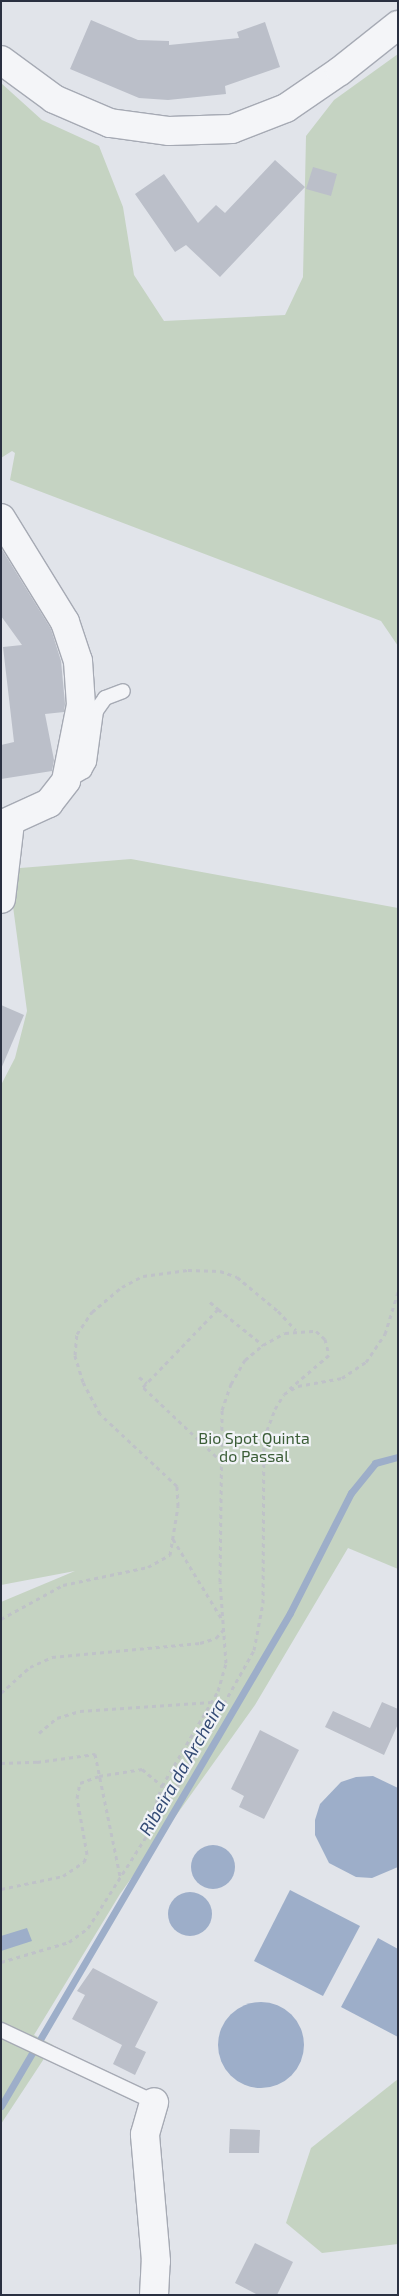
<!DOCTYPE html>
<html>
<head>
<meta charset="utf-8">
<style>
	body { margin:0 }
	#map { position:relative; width:399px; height:2296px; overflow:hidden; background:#e1e4ea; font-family:"Exo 2",sans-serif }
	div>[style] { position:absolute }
	.green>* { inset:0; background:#c5d3c2 }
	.water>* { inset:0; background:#9daec9 }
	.round { border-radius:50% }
	.stream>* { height:7px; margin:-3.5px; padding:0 3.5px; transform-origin:3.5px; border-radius:3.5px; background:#9daec9 }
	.building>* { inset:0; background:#bbbfc9 }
	.path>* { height:3px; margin-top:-1.5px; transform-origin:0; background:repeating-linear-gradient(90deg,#bfc2c8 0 4px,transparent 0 8px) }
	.roads { filter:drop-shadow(1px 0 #a6aab4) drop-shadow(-1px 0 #a6aab4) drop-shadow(0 1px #a6aab4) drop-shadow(0 -1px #a6aab4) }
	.service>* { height:14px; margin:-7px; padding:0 7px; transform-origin:7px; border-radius:7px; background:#f4f5f8 }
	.minor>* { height:28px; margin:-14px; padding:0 14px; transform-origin:14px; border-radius:14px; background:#f4f5f8 }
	span { translate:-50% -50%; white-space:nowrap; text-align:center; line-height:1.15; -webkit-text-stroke:4.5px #f1f3f7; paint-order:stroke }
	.park-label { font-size:16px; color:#3b5d37 }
	.water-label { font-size:18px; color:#344b75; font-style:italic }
	.frame { position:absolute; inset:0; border:2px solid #2a3041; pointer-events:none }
</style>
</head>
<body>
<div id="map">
	<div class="green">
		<i style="clip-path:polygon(398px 54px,398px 646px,381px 621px,10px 480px,15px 453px,12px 451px,1px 458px,1px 83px,42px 120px,99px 146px,123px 207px,134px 275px,164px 321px,285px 315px,303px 277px,306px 136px,334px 100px)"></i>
		<i style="clip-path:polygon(131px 859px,398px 908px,398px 1569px,348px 1548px,255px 1705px,120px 1894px,34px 2035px,53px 2045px,1px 2124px,1px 1602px,75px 1571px,1px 1585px,1px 1085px,15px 1058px,27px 1011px,8px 869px)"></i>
		<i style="clip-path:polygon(398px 2079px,398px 2244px,322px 2253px,286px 2223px,311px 2148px)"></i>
	</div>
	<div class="water">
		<i style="clip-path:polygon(373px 1776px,398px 1788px,398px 1867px,372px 1878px,356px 1877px,329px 1863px,315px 1835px,315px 1820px,320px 1804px,341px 1782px,356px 1777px)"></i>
		<i class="round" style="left:191px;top:1845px;width:44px;height:44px"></i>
		<i style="clip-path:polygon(290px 1890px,360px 1926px,323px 1996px,254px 1961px)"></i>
		<i class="round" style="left:168px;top:1892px;width:44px;height:44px"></i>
		<i style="clip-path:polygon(27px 1928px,32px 1941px,1px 1951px,1px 1936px)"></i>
		<i style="clip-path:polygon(378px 1938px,398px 1949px,398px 2037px,341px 2007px)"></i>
		<i class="round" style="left:218px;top:2002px;width:86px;height:86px"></i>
	</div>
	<div class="stream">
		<i style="left:1px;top:2106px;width:571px;rotate:-59.62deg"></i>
		<i style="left:290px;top:1613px;width:135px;rotate:-63.1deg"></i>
		<i style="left:351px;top:1493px;width:38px;rotate:-51deg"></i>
		<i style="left:375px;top:1463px;width:24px;rotate:-15deg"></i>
	</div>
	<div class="building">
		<i style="clip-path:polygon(91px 20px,138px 40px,169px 41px,169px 45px,239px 38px,237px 32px,265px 22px,280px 67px,225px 86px,226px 94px,168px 100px,139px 98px,70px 69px)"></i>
		<i style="clip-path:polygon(275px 160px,305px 187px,220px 277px,186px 245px,175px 252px,135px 194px,164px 174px,198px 223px,216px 205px,225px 213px)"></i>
		<i style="clip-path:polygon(313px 167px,337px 174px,331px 196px,306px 189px)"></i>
		<i style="clip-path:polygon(1px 548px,51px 629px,61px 661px,65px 704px,64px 712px,45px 714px,54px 760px,52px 771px,1px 779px,1px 745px,14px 742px,3px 647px,22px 645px,1px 616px)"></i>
		<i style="clip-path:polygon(1px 1005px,24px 1015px,1px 1069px)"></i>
		<i style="clip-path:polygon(382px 1702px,398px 1709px,398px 1724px,384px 1755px,325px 1727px,333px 1711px,370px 1728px)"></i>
		<i style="clip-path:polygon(260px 1730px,299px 1750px,264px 1819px,239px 1807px,244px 1796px,231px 1789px)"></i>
		<i style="clip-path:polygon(93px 1968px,158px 2002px,135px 2047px,146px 2052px,135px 2075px,113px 2064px,122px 2045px,72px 2019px,85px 1995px,77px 1991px)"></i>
		<i style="clip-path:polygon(230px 2129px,260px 2130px,259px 2153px,229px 2153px)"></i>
		<i style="clip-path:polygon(255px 2243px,293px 2262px,277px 2295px,258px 2295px,235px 2283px)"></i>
	</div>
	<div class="path">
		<i style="left:210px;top:1302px;width:11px;rotate:41deg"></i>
		<i style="left:139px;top:1377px;width:10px;rotate:37deg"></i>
		<i style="left:222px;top:1462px;width:109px;rotate:-136.5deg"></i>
		<i style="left:143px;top:1387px;width:108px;rotate:-46.1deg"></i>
		<i style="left:218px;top:1309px;width:58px;rotate:38.7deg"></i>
		<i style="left:173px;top:1539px;width:96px;rotate:58.6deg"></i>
		<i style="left:1px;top:1619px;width:71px;rotate:-28.7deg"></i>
		<i style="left:63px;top:1585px;width:87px;rotate:-12deg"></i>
		<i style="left:148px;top:1567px;width:25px;rotate:-29deg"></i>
		<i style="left:170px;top:1555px;width:50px;rotate:-80.7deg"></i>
		<i style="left:178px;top:1506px;width:20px;rotate:-93deg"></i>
		<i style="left:177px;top:1486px;width:105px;rotate:-136.9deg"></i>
		<i style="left:100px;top:1414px;width:36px;rotate:-118deg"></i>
		<i style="left:83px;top:1382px;width:28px;rotate:-107deg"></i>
		<i style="left:75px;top:1355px;width:21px;rotate:-85deg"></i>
		<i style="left:77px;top:1334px;width:27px;rotate:-56deg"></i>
		<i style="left:92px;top:1312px;width:39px;rotate:-40deg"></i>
		<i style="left:122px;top:1287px;width:24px;rotate:-28deg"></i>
		<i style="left:143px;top:1276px;width:45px;rotate:-7.6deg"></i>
		<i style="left:188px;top:1270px;width:32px;rotate:2deg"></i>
		<i style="left:220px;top:1271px;width:18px;rotate:19deg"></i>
		<i style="left:237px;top:1277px;width:53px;rotate:39.7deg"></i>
		<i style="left:278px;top:1311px;width:26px;rotate:47deg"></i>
		<i style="left:1px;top:1693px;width:39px;rotate:-42deg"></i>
		<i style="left:30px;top:1667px;width:24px;rotate:-24deg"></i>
		<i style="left:52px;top:1657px;width:149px;rotate:-5.4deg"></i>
		<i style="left:200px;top:1643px;width:17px;rotate:-17deg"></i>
		<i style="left:216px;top:1638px;width:12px;rotate:-48deg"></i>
		<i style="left:39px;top:1733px;width:23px;rotate:-40deg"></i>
		<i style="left:57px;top:1718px;width:24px;rotate:-17deg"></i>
		<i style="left:80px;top:1711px;width:132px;rotate:-3.9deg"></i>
		<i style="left:1px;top:1763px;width:36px;rotate:-2deg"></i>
		<i style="left:37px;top:1762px;width:59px;rotate:-7.9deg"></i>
		<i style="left:95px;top:1754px;width:125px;rotate:78.4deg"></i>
		<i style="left:146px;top:1833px;width:50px;rotate:-71.2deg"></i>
		<i style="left:162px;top:1786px;width:110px;rotate:-59.5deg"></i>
		<i style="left:218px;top:1691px;width:29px;rotate:-74deg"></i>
		<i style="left:226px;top:1663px;width:81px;rotate:-94.2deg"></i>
		<i style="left:220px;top:1582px;width:172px;rotate:-89.3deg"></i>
		<i style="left:222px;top:1410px;width:28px;rotate:-71deg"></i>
		<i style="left:231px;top:1384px;width:28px;rotate:-60deg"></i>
		<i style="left:245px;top:1360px;width:23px;rotate:-40deg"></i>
		<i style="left:263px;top:1345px;width:25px;rotate:-29deg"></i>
		<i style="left:285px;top:1333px;width:31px;rotate:-4deg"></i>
		<i style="left:316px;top:1331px;width:12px;rotate:42deg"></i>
		<i style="left:325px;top:1339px;width:16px;rotate:76deg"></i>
		<i style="left:329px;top:1355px;width:54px;rotate:139.5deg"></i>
		<i style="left:1px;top:1889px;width:63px;rotate:-11.8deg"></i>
		<i style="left:63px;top:1876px;width:25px;rotate:-34deg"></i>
		<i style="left:84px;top:1862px;width:9px;rotate:-69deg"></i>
		<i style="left:87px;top:1854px;width:57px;rotate:-100.1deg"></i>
		<i style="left:77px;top:1798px;width:15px;rotate:-79deg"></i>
		<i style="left:80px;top:1783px;width:20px;rotate:-20deg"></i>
		<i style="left:99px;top:1776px;width:44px;rotate:-9.2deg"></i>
		<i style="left:142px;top:1769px;width:26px;rotate:40deg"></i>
		<i style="left:1px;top:1962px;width:71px;rotate:-16.4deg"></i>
		<i style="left:69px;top:1942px;width:24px;rotate:-36deg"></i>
		<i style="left:88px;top:1928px;width:151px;rotate:-57.5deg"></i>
		<i style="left:169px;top:1801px;width:173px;rotate:-60.6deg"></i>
		<i style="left:254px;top:1650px;width:48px;rotate:-79.2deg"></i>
		<i style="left:263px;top:1603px;width:165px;rotate:-89.7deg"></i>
		<i style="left:264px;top:1438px;width:31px;rotate:-69deg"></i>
		<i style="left:275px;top:1409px;width:17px;rotate:-59deg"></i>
		<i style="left:284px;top:1394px;width:16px;rotate:-30deg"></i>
		<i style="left:298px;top:1386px;width:45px;rotate:-10.3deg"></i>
		<i style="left:342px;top:1378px;width:29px;rotate:-34deg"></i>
		<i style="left:366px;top:1362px;width:34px;rotate:-56deg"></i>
		<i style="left:385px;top:1334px;width:44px;rotate:-72.8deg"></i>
	</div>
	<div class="roads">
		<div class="service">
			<i style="left:67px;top:781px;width:20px;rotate:-30deg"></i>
			<i style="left:84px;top:771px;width:10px;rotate:-61deg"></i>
			<i style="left:89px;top:762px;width:51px;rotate:-82.2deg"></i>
			<i style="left:96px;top:711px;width:16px;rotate:-55deg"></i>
			<i style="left:105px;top:698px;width:19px;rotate:-21deg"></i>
			<i style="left:1px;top:2030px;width:169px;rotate:25.2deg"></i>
		</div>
		<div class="minor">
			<i style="left:1px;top:60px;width:66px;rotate:36.3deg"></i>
			<i style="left:54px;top:99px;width:61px;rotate:23.2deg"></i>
			<i style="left:110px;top:123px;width:60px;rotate:7.7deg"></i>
			<i style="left:169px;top:131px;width:63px;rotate:-1.8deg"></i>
			<i style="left:232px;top:129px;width:58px;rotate:-21.3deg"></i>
			<i style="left:286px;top:108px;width:65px;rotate:-34.4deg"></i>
			<i style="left:340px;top:71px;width:74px;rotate:-38.4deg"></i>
			<i style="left:1px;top:518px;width:122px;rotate:58.4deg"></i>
			<i style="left:65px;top:622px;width:41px;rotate:71.6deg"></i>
			<i style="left:78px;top:661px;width:44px;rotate:86.1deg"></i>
			<i style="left:81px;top:705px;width:77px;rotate:101.2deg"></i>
			<i style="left:66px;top:781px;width:28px;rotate:128deg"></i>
			<i style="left:49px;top:803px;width:53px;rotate:155.4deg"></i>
			<i style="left:1px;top:899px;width:78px;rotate:-83.3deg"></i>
			<i style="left:154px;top:2295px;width:34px;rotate:-87deg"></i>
			<i style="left:156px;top:2261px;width:127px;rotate:-95deg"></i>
			<i style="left:145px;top:2134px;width:33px;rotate:-74deg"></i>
		</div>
	</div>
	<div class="park-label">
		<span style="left:254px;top:1447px">Bio Spot Quinta<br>do Passal</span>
	</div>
	<div class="water-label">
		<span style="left:182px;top:1767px;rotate:-60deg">Ribeira da Archeira</span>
	</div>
	<div class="frame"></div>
</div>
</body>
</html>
